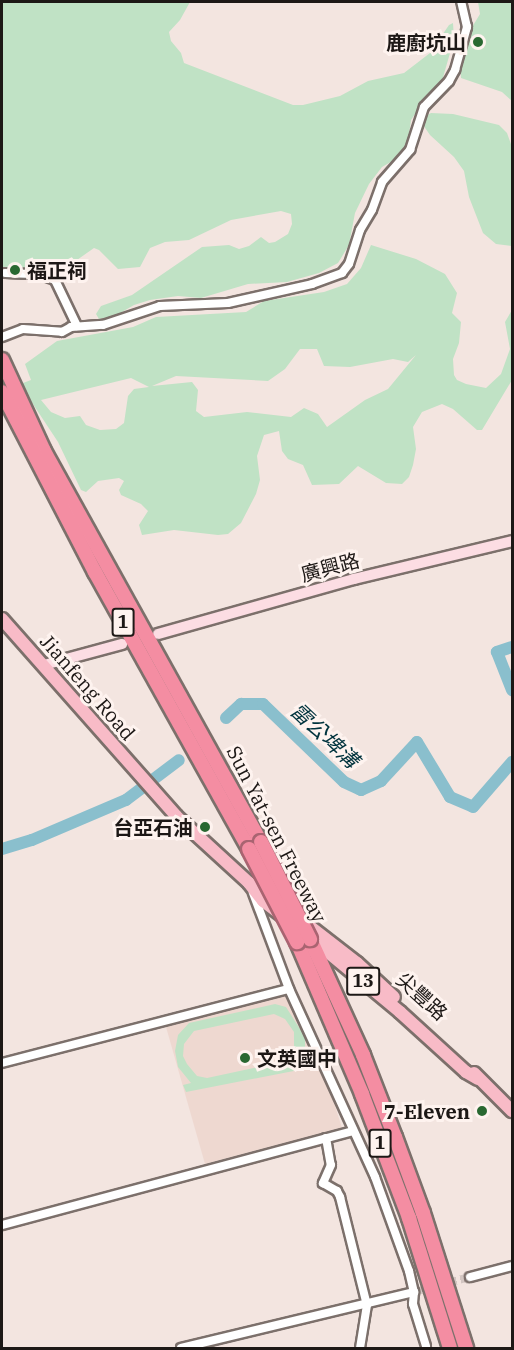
<!DOCTYPE html>
<html>
<head>
<meta charset="utf-8">
<style>
	body { margin:0 }
	#map { position:relative; width:514px; height:1350px; overflow:hidden; background:#f3e5e0; font-family:"IBM Plex Serif","Noto Sans TC",serif }
	div>[style] { position:absolute }
	.built>* { inset:0; background:#eed8d0 }
	.green>* { inset:0; background:#c0e2c5 }
	.river>* { height:12px; margin:-6px; padding:0 6px; transform-origin:6px; border-radius:6px; background:#8abfcd }
	.street-tunnel>* { height:8px; margin-top:-4px; transform-origin:0; background:repeating-linear-gradient(90deg,#d3c6c2 0 8px,transparent 0 12px) }
	.roads { filter:drop-shadow(2px 0 #7c706b) drop-shadow(-2px 0 #7c706b) drop-shadow(0 2px #7c706b) drop-shadow(0 -2px #7c706b) }
	.street>* { height:8px; margin:-4px; padding:0 4px; transform-origin:4px; border-radius:4px; background:#fff }
	.secondary>* { height:10px; margin:-5px; padding:0 5px; transform-origin:5px; border-radius:5px; background:#fcdde3 }
	.primary>* { height:12px; margin:-6px; padding:0 6px; transform-origin:6px; border-radius:6px; background:#f8bbc7 }
	.highway>* { height:14px; margin:-7px; padding:0 7px; transform-origin:7px; border-radius:7px; background:#f48da2 }
	.bridges { filter:drop-shadow(2px 0 #a96471) drop-shadow(-2px 0 #a96471) drop-shadow(0 2px #a96471) drop-shadow(0 -2px #a96471) }
	.highway-bridge>* { height:14px; margin:-7px; padding:0 7px; transform-origin:7px; border-radius:7px; background:#f48da2 }
	.dots>* { width:16px; height:16px; translate:-50% -50%; box-sizing:border-box; border:3px solid #fef3ef; border-radius:50% }
	span { translate:-50% -50%; white-space:nowrap; text-align:center; line-height:1.15; -webkit-text-stroke:6px #fef3ef; paint-order:stroke }
	.shield-label span { padding:2px 4px; background:#fef3ef; border:2px solid; border-radius:4px; -webkit-text-stroke-width:0 }
	.shield-label { font-size:18px; color:#1d1816; font-weight:700 }
	.poi-label { font-size:20px; color:#1d1816; font-weight:700 }
	.right { translate:-100% -50%; text-align:right }
	.left { translate:0 -50%; text-align:left }
	.street-label { font-size:20px; color:#1d1816 }
	.water-label { font-size:21px; color:#00333d; font-style:italic }
	.frame { position:absolute; inset:0; border:3px solid #1d1816; pointer-events:none }
</style>
</head>
<body>
<div id="map">
	<div class="built">
		<i style="clip-path:polygon(287px 995px,330px 1090px,342px 1128px,205px 1164px,166px 1027px)"></i>
	</div>
	<div class="green">
		<i style="clip-path:polygon(2px 2px,190px 2px,180px 20px,169px 32px,171px 41px,181px 53px,184px 63px,293px 105px,303px 105px,340px 96px,368px 81px,404px 73px,430px 53px,449px 25px,453px 23px,454px 39px,442px 81px,429px 93px,411px 120px,408px 142px,401px 156px,382px 167px,369px 184px,355px 213px,349px 245px,338px 263px,319px 273px,287px 282px,248px 284px,201px 298px,178px 296px,150px 300px,134px 305px,115px 316px,99px 319px,96px 314px,101px 306px,132px 295px,202px 247px,229px 245px,239px 249px,249px 246px,261px 237px,269px 243px,275px 242px,288px 234px,292px 224px,291px 214px,281px 211px,231px 220px,189px 240px,165px 242px,150px 248px,140px 267px,118px 269px,99px 250px,94px 248px,57px 274px,29px 269px,7px 272px,2px 277px)"></i>
		<i style="clip-path:polygon(478px 2px,512px 2px,512px 101px,502px 92px,461px 78px,460px 63px,466px 37px,480px 14px)"></i>
		<i style="clip-path:polygon(431px 113px,453px 114px,499px 125px,507px 133px,512px 147px,512px 246px,496px 244px,483px 233px,469px 197px,464px 171px,454px 157px,430px 135px,421px 122px,422px 118px)"></i>
		<i style="clip-path:polygon(evenodd,371px 245px,416px 259px,445px 274px,457px 293px,452px 313px,461px 322px,459px 343px,453px 359px,454px 375px,457px 380px,466px 384px,486px 388px,501px 374px,510px 349px,505px 322px,512px 310px,512px 380px,482px 430px,477px 430px,453px 409px,442px 404px,422px 412px,413px 427px,416px 449px,413px 465px,409px 477px,402px 484px,386px 483px,358px 466px,339px 484px,312px 485px,303px 465px,288px 459px,282px 451px,279px 431px,264px 435px,257px 456px,260px 480px,256px 494px,241px 523px,228px 534px,218px 535px,174px 530px,142px 535px,139px 525px,148px 511px,141px 504px,121px 495px,119px 490px,124px 481px,119px 478px,98px 481px,86px 492px,81px 490px,58px 442px,23px 389px,23px 383px,31px 380px,25px 364px,57px 341px,133px 327px,156px 317px,246px 312px,264px 301px,324px 292px,347px 284px,361px 268px,371px 245px,300px 349px,317px 349px,324px 366px,350px 367px,393px 359px,408px 362px,416px 355px,388px 389px,365px 400px,327px 427px,318px 414px,304px 408px,291px 417px,247px 412px,204px 417px,196px 411px,198px 390px,192px 382px,152px 386px,176px 376px,268px 381px,285px 369px,300px 349px,371px 245px,131px 378px,149px 387px,134px 389px,128px 396px,124px 423px,116px 429px,100px 430px,86px 425px,80px 416px,65px 418px,51px 412px,41px 400px,131px 378px)"></i>
		<i style="clip-path:polygon(evenodd,275px 1004px,286px 1007px,305px 1037px,305px 1047px,295px 1062px,302px 1061px,304px 1069px,186px 1092px,183px 1085px,191px 1083px,178px 1067px,175px 1051px,178px 1035px,189px 1023px,275px 1004px,274px 1014px,285px 1019px,294px 1032px,294px 1051px,286px 1061px,207px 1078px,197px 1076px,187px 1064px,183px 1056px,184px 1044px,194px 1031px,274px 1014px)"></i>
	</div>
	<div class="river">
		<i style="left:512px;top:647px;width:16px;rotate:162deg"></i>
		<i style="left:497px;top:652px;width:41px;rotate:68.5deg"></i>
		<i style="left:226px;top:718px;width:21px;rotate:-43deg"></i>
		<i style="left:241px;top:704px;width:22px"></i>
		<i style="left:263px;top:704px;width:112px;rotate:43.9deg"></i>
		<i style="left:344px;top:782px;width:19px;rotate:25deg"></i>
		<i style="left:361px;top:790px;width:22px;rotate:-24deg"></i>
		<i style="left:381px;top:781px;width:53px;rotate:-47.3deg"></i>
		<i style="left:417px;top:742px;width:64px;rotate:59deg"></i>
		<i style="left:450px;top:797px;width:25px;rotate:23deg"></i>
		<i style="left:473px;top:807px;width:60px;rotate:-49.1deg"></i>
		<i style="left:2px;top:849px;width:31px;rotate:-17deg"></i>
		<i style="left:32px;top:840px;width:102px;rotate:-23.1deg"></i>
		<i style="left:126px;top:800px;width:66px;rotate:-37deg"></i>
	</div>
	<div class="street-tunnel">
		<i style="left:414px;top:1292px;width:58px;rotate:-15deg"></i>
	</div>
	<div class="roads">
		<div class="street">
			<i style="left:5px;top:273px;width:34px;rotate:2deg"></i>
			<i style="left:39px;top:274px;width:17px;rotate:21deg"></i>
			<i style="left:55px;top:280px;width:51px;rotate:64.4deg"></i>
			<i style="left:2px;top:337px;width:22px;rotate:-21deg"></i>
			<i style="left:23px;top:329px;width:39px;rotate:4deg"></i>
			<i style="left:62px;top:332px;width:10px;rotate:-29deg"></i>
			<i style="left:71px;top:327px;width:32px;rotate:-4deg"></i>
			<i style="left:103px;top:325px;width:60px;rotate:-18.4deg"></i>
			<i style="left:160px;top:306px;width:68px;rotate:-2.5deg"></i>
			<i style="left:228px;top:303px;width:86px;rotate:-12.7deg"></i>
			<i style="left:312px;top:284px;width:32px;rotate:-20deg"></i>
			<i style="left:342px;top:273px;width:11px;rotate:-52deg"></i>
			<i style="left:349px;top:264px;width:36px;rotate:-72deg"></i>
			<i style="left:360px;top:230px;width:23px;rotate:-59deg"></i>
			<i style="left:372px;top:210px;width:30px;rotate:-70deg"></i>
			<i style="left:382px;top:182px;width:43px;rotate:-48.8deg"></i>
			<i style="left:410px;top:150px;width:45px;rotate:-72deg"></i>
			<i style="left:424px;top:107px;width:36px;rotate:-46deg"></i>
			<i style="left:449px;top:81px;width:13px;rotate:-61deg"></i>
			<i style="left:455px;top:70px;width:45px;rotate:-74.4deg"></i>
			<i style="left:467px;top:27px;width:26px;rotate:-103deg"></i>
			<i style="left:253px;top:893px;width:103px;rotate:69.4deg"></i>
			<i style="left:289px;top:989px;width:207px;rotate:65.4deg"></i>
			<i style="left:375px;top:1177px;width:100px;rotate:70.1deg"></i>
			<i style="left:409px;top:1271px;width:22px;rotate:77deg"></i>
			<i style="left:414px;top:1292px;width:12px;rotate:95deg"></i>
			<i style="left:413px;top:1304px;width:44px;rotate:72.8deg"></i>
			<i style="left:2px;top:1063px;width:296px;rotate:-14.5deg"></i>
			<i style="left:326px;top:1138px;width:27px;rotate:80deg"></i>
			<i style="left:331px;top:1165px;width:20px;rotate:114deg"></i>
			<i style="left:323px;top:1183px;width:16px;rotate:30deg"></i>
			<i style="left:337px;top:1191px;width:7px;rotate:63deg"></i>
			<i style="left:340px;top:1197px;width:111px;rotate:76deg"></i>
			<i style="left:367px;top:1305px;width:44px;rotate:99.2deg"></i>
			<i style="left:2px;top:1225px;width:362px;rotate:-15deg"></i>
			<i style="left:470px;top:1277px;width:43px;rotate:-14.7deg"></i>
			<i style="left:181px;top:1348px;width:240px;rotate:-13.5deg"></i>
		</div>
		<div class="secondary">
			<i style="left:158px;top:634px;width:204px;rotate:-15.7deg"></i>
			<i style="left:354px;top:579px;width:163px;rotate:-13.5deg"></i>
			<i style="left:44px;top:665px;width:81px;rotate:-15.1deg"></i>
		</div>
		<div class="primary">
			<i style="left:2px;top:619px;width:263px;rotate:48.5deg"></i>
			<i style="left:176px;top:816px;width:99px;rotate:42.5deg"></i>
			<i style="left:249px;top:883px;width:23px;rotate:52deg"></i>
			<i style="left:263px;top:901px;width:26px;rotate:37deg"></i>
			<i style="left:299px;top:918px;width:73px;rotate:37.8deg"></i>
			<i style="left:357px;top:963px;width:50px;rotate:42.6deg"></i>
			<i style="left:307px;top:935px;width:121px;rotate:39.6deg"></i>
			<i style="left:400px;top:1012px;width:89px;rotate:42.3deg"></i>
			<i style="left:466px;top:1072px;width:14px;rotate:30deg"></i>
			<i style="left:474px;top:1073px;width:54px;rotate:45deg"></i>
		</div>
		<div class="highway">
			<i style="left:2px;top:360px;width:100px;rotate:65.2deg"></i>
			<i style="left:44px;top:451px;width:447px;rotate:61deg"></i>
			<i style="left:2px;top:392px;width:203px;rotate:62.7deg"></i>
			<i style="left:95px;top:572px;width:317px;rotate:60.9deg"></i>
			<i style="left:310px;top:939px;width:128px;rotate:65.4deg"></i>
			<i style="left:363px;top:1055px;width:88px;rotate:68.7deg"></i>
			<i style="left:395px;top:1137px;width:81px;rotate:69.8deg"></i>
			<i style="left:423px;top:1213px;width:142px;rotate:72.3deg"></i>
			<i style="left:297px;top:942px;width:165px;rotate:66.8deg"></i>
			<i style="left:362px;top:1094px;width:133px;rotate:69.2deg"></i>
			<i style="left:409px;top:1218px;width:136px;rotate:72.5deg"></i>
		</div>
	</div>
	<div class="bridges">
		<div class="highway-bridge">
			<i style="left:261px;top:842px;width:109px;rotate:63.2deg"></i>
			<i style="left:249px;top:849px;width:105px;rotate:62.7deg"></i>
		</div>
	</div>
	<div class="dots">
		<i style="left:478px;top:42px;background:#296831"></i>
		<i style="left:15px;top:270px;background:#296831"></i>
		<i style="left:205px;top:827px;background:#296831"></i>
		<i style="left:245px;top:1058px;background:#296831"></i>
		<i style="left:482px;top:1111px;background:#296831"></i>
	</div>
	<div class="shield-label">
		<span style="left:123px;top:622px">1</span>
		<span style="left:363px;top:981px">13</span>
		<span style="left:380px;top:1143px">1</span>
	</div>
	<div class="poi-label">
		<span class="right" style="left:466px;top:42px">鹿廚坑山</span>
		<span class="left" style="left:27px;top:270px">福正祠</span>
		<span class="right" style="left:193px;top:827px">台亞石油</span>
		<span class="left" style="left:257px;top:1058px">文英國中</span>
		<span class="right" style="left:470px;top:1111px">7-Eleven</span>
	</div>
	<div class="street-label">
		<span style="left:330px;top:567px;rotate:-15deg">廣興路</span>
		<span style="left:88px;top:687px;rotate:49deg">Jianfeng Road</span>
		<span style="left:277px;top:834px;rotate:63deg">Sun Yat-sen Freeway</span>
		<span style="left:422px;top:996px;rotate:42deg">尖豐路</span>
	</div>
	<div class="water-label">
		<span style="left:325px;top:735px;rotate:43deg">雷公埤溝</span>
	</div>
	<div class="frame"></div>
</div>
</body>
</html>
